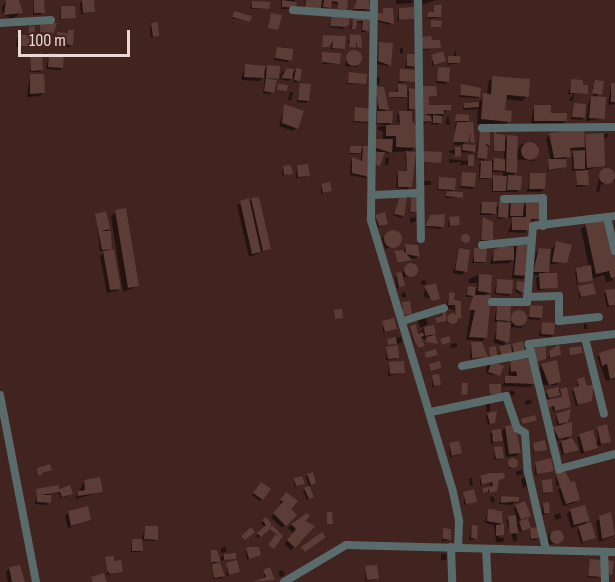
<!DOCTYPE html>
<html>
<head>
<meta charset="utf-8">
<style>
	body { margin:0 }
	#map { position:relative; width:615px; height:582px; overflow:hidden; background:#41231f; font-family:"Sofia Sans Condensed",sans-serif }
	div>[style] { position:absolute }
	.shadow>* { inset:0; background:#0007 }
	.round { border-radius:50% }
	.building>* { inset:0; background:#5c3c37 }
	.minor>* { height:8px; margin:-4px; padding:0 4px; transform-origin:4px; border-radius:4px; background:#5a6b6b }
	span { translate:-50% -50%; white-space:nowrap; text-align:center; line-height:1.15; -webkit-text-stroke:5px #41231f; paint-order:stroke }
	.scale { position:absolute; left:18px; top:30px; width:112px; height:27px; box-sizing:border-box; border:3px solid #ebd6d3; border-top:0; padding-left:8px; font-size:18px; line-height:21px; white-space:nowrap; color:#ebd6d3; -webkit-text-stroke:4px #41231f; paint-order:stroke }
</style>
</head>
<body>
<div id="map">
	<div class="shadow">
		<i style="clip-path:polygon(92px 0,93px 12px,81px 14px,80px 3px)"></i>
		<i style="clip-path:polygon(281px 0,295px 0,293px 9px,281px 9px)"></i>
		<i style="clip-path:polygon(305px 0,347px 0,346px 9px,336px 11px,337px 4px,330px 3px,328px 9px,304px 9px)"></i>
		<i style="clip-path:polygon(368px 0,366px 10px,352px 11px,357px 0)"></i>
		<i style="clip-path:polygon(396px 0,412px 0,412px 3px,396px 4px)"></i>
		<i style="clip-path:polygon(422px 0,436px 0,423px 4px)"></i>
		<i class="round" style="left:2px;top:0;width:18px;height:18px"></i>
		<i style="clip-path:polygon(34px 1px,43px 12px,41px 14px,33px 15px)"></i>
		<i style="clip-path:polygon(253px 2px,268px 8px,250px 9px)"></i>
		<i style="clip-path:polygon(435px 6px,440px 17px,426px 19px,433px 13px)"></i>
		<i style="clip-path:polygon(61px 8px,74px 17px,60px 20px)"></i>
		<i style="clip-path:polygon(399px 9px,413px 19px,397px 21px)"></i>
		<i style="clip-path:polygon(392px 10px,390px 25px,375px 21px,377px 14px)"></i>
		<i style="clip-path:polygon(234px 12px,249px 21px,231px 18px)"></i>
		<i style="clip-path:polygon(332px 14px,345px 27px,343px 29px,329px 27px)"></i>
		<i style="clip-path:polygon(354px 17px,368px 18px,365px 32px,361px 32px,362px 23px,356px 22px,350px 30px)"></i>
		<i style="clip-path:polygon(152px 24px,158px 36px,151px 38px,150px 26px)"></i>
		<i style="clip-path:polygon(29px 28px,33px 45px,16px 47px,17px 38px,27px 36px)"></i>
		<i style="clip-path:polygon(72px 32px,69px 47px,55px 46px,58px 34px)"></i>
		<i style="clip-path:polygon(44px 34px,50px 34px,48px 45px,39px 47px)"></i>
		<i class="round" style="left:348px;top:36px;width:12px;height:12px"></i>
		<i style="clip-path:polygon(323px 36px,344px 38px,343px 48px,331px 49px,331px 43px,322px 47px)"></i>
		<i style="clip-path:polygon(421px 38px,439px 41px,440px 47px,420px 51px)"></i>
		<i style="clip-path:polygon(379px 44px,390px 61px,389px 66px,376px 64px)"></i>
		<i style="clip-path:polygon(403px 47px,403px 53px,400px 54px,400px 48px)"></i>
		<i style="clip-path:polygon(278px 48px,290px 60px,288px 62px,274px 60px)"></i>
		<i style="clip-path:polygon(455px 50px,459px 63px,447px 65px,449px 57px,454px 57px)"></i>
		<i style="clip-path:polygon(348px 52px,360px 53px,357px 67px,345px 66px)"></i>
		<i style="clip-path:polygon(322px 54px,339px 63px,322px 64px,326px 57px)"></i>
		<i style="clip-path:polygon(31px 55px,41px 70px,39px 72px,30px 72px)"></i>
		<i style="clip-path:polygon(49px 55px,62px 68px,60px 70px,46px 69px)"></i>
		<i style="clip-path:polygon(408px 56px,415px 66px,413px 68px,405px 68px)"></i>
		<i style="clip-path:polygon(432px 56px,444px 61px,432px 66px)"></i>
		<i style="clip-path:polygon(245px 66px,263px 71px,268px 67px,279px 68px,271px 94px,263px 93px,265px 76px,259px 81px,241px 80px)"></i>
		<i style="clip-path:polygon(439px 68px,447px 82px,445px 84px,436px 83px)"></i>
		<i style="clip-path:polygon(296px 69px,297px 83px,293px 82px,294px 76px,289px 81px,279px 79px,282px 72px,292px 71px,291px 74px)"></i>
		<i style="clip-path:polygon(400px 71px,413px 81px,398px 83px)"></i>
		<i style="clip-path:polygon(350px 74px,365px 84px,347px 84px)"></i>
		<i style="clip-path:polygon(30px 76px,43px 93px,40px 96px,27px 97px)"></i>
		<i style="clip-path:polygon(377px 77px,380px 77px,379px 85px,376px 84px)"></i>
		<i style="clip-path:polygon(493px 77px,527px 96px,522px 101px,505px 99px,504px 112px,509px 121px,504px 126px,477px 124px,478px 109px,463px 110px,464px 104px,478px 103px,487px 95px,488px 82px)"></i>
		<i style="clip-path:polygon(571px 81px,586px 93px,574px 94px,573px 101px,569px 101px,573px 94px,568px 94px)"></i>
		<i style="clip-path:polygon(602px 83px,597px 97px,603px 118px,586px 121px,589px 101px,594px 95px,592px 87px)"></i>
		<i style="clip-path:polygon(301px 84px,308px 101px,306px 103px,297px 102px)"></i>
		<i style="clip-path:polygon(611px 84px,615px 84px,615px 104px,608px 105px)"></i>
		<i style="clip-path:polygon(462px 85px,479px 89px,478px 98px,459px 97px)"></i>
		<i style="clip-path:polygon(398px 86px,405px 94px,410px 90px,415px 108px,411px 110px,410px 120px,415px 147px,410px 153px,414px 170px,408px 189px,396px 188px,397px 174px,407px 172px,405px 155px,409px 151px,383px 153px,379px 165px,373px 167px,378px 151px,374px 150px,374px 142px,383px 140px,383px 132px,376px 128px,388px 125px,375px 124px,378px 100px,373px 100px,374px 90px,387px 109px,384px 113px,391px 123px,387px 126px,405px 124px,397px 122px,397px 114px,407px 113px,408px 94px,403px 98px,389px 97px,389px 93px,396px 93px)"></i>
		<i style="clip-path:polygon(420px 90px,435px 96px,428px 98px,428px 106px,448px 106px,438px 125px,431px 124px,432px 120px,420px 126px)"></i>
		<i style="clip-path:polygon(290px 92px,293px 92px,291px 101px,288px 100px)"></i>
		<i style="clip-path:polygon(574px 104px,584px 118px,582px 120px,571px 119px)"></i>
		<i style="clip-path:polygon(285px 106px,296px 128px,293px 131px,279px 126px)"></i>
		<i style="clip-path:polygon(534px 106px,550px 115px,566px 121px,562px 124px,531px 124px)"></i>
		<i style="clip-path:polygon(356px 109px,370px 121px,368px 123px,353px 122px)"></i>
		<i style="clip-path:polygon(448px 115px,450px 124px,450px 125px,445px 124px)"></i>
		<i style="clip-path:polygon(456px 116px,467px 121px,464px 145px,454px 145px)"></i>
		<i style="clip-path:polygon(480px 131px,488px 144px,486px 158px,482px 162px,504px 160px,504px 150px,493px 152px,495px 136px,504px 141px,508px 137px,516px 150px,522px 144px,538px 145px,534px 161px,516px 159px,516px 172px,511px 177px,518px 192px,492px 192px,492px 179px,503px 177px,503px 172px,490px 172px,488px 179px,479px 179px,479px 164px,483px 160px,476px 159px,477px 148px,472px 153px,459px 152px,459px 156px,448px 152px,463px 146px,477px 147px)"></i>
		<i style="clip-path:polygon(608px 133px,607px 138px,602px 138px,604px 165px,587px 170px,585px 186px,576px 187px,579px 170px,572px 171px,572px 154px,576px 150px,569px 150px,563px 168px,547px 171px,551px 161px,546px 138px,550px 135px,583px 138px)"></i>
		<i style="clip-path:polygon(351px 148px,360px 151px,363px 148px,366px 178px,350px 175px,351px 161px,361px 162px,361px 151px,358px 154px,349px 154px)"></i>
		<i style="clip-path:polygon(421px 155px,440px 162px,420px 163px)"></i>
		<i style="clip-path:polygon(469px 157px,470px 168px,466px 164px,460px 166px,461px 162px,449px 163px,449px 159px,467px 161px)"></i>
		<i style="clip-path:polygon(385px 158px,389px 158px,388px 165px,385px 165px)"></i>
		<i style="clip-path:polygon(297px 166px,308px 175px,306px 177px,296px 178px)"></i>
		<i style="clip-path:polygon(283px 168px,291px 173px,282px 176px)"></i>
		<i style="clip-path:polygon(601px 170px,609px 170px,610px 177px,614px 175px,615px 181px,600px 185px,600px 191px,596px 192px)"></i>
		<i style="clip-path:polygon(463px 174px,474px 187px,472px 189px,460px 188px)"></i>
		<i style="clip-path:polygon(530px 175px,544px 189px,540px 192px,527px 192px)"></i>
		<i style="clip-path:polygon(439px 178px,453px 189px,450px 192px,461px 197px,445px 198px,449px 191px,437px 190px)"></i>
		<i style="clip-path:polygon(422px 181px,431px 181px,431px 185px,422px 185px)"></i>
		<i style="clip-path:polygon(321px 185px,331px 191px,321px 194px)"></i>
		<i style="clip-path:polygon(411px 197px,415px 211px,413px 213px,409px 213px)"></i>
		<i style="clip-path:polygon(400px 198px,403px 216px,401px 218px,393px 215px)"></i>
		<i style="clip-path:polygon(252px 200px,270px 249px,249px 257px,237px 205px)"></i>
		<i style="clip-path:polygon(512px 202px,522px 208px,527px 203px,539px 218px,529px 222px,525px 233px,509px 232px,506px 237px,514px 217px,497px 219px,497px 210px,493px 215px,480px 215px,480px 205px,495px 207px)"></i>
		<i style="clip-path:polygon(116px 212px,137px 286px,123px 292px,111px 217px)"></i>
		<i style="clip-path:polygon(96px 215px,108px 229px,108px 251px,119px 288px,116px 291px,107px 293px,100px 256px,105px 251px,100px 251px)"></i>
		<i style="clip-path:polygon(430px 216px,442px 227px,440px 229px,425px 227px)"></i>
		<i style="clip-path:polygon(376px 217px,387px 223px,377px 228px)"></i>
		<i style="clip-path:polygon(416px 217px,416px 221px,410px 223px,410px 218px)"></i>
		<i style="clip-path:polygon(449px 219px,458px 224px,448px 227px)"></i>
		<i style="clip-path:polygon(484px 219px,491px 240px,489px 242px,480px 241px)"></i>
		<i style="clip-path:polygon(586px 224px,615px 266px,612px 281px,606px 282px,604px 275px,577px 284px,575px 271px,589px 267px,581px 229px)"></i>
		<i style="clip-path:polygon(389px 232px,397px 232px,401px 243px,385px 249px,382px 239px)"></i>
		<i style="clip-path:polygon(463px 235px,468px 235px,466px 243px,462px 243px)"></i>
		<i style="clip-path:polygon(557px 243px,565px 262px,548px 265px,544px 275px,556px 287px,537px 291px,536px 278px,540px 275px,530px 275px,536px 253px,550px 251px)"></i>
		<i style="clip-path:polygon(405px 246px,417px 246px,418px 257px,397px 264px,401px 256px,396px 258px,394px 253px,404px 252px)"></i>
		<i style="clip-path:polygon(518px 246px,526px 276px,522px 279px,512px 278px,514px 258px,509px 263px,490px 264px,494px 251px)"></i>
		<i style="clip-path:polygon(459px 249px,465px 271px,462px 275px,453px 273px)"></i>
		<i style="clip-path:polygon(475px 249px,485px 261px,483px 263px,472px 263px)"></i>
		<i style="clip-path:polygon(414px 264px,416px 274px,402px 278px,403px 285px,397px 288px,395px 277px)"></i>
		<i style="clip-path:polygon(480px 275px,489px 292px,485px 296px,485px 338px,482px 341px,466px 340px,473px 297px,466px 297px,467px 290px,477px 288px,477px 283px,469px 283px,469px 279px)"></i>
		<i style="clip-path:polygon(425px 280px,426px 284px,421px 285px,421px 281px)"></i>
		<i style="clip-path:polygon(497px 281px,510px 294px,508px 296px,494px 294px)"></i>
		<i style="clip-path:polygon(517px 283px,523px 283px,521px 295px,515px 291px)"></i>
		<i style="clip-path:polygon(425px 287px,438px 299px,424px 297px)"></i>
		<i style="clip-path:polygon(579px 287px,594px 294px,579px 298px)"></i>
		<i style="clip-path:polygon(615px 290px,615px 306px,607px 307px,604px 293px)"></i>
		<i style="clip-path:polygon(405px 292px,406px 297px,403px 298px,401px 294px)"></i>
		<i style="clip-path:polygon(449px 294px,453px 302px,460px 302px,457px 312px,446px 307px)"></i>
		<i style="clip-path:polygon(497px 306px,508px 320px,505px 324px,511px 324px,514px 313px,525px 313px,522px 328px,509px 327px,504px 346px,493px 342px,499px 322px,494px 322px)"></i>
		<i style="clip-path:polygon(531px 307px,541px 318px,539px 320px,528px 319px)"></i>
		<i style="clip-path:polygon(449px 313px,459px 313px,454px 324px,447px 323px)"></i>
		<i style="clip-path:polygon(425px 317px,428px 324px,420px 328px,418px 320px)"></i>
		<i style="clip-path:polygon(383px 322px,396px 329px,383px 333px)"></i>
		<i style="clip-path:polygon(542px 324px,553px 335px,551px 337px,539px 336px)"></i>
		<i style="clip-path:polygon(584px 324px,587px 324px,587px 329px,584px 329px)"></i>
		<i style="clip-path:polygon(411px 327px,417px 335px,424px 328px,434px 334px,430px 337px,436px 344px,422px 338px,424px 346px,419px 348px,417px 340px,413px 341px)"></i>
		<i style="clip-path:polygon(401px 337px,402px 343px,388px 345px,388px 340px)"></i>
		<i style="clip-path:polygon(457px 343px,457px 347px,451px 348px,451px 344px)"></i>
		<i style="clip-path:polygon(471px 344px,486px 356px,470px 359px)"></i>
		<i style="clip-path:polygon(512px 345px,523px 351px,499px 356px,500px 347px)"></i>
		<i style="clip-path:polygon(387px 348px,398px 357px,396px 359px,386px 360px)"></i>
		<i style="clip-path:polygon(550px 352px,560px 355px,548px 359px)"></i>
		<i style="clip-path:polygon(615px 353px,615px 379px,606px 381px,597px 357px)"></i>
		<i style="clip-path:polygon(511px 361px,533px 384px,530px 387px,502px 386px,506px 378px,514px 377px,508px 374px)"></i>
		<i style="clip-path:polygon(389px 364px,403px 373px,388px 376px)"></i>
		<i style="clip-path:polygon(486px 364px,491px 365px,499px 375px,487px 374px)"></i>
		<i style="clip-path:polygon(542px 365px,559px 382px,556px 385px,542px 385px,538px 369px)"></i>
		<i style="clip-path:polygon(433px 377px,439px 384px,437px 386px,432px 387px)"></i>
		<i style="clip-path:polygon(578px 380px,590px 401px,576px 406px,572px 391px,577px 388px)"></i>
		<i style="clip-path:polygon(evenodd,566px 389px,569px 406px,554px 412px,545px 394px,566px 389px,560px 392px,562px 398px,551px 403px,550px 398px,560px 392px)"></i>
		<i style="clip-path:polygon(511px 390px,515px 392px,513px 396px,509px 395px)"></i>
		<i style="clip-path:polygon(531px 399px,532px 403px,525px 405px,525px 401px)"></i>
		<i style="clip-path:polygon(486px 404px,490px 404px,490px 411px,487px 412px)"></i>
		<i style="clip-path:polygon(488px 414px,493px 422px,488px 425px,486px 416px)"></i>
		<i style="clip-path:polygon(556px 415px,566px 421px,560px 427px,571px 424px,571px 435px,565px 441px,575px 451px,562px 455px,559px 444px,565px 438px,557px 441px,552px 430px,557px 428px)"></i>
		<i style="clip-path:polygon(506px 427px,520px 452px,516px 456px,506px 457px,503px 438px,491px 444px,490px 433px,500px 433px)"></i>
		<i style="clip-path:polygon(597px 428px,609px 441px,581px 454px,577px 438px,580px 435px,598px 442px)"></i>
		<i style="clip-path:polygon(449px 444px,460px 453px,458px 455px,450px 457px)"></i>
		<i style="clip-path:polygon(533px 444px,545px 449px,533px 453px)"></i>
		<i style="clip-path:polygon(495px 448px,502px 457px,500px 459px,494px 460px)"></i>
		<i style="clip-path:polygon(516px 458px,515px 467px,509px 469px,509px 461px)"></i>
		<i style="clip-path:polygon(535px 463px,552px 470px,535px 475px)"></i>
		<i style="clip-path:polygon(522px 470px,523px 474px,517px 476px,516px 472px)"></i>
		<i style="clip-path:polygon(502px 474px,495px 491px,483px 493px,491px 488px,490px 483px,480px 486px,480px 477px)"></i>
		<i style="clip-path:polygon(556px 474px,578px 499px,574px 503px,563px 506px,558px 490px,564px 484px,556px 486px)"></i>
		<i style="clip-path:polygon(308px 475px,315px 483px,309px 486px,306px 477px)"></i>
		<i style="clip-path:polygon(472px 478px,473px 485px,470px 486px,469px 479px)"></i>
		<i style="clip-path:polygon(525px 478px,527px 486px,523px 488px,521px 479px)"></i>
		<i style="clip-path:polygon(295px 479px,303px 484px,294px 487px)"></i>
		<i style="clip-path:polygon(84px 482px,101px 492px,75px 499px)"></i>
		<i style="clip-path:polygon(543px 482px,552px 491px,550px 493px,542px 494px)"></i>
		<i style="clip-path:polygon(259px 486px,262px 499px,260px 501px,252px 495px)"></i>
		<i style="clip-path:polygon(69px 487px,69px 496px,60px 498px,59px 493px,50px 494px,47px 505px,35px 504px,37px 491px)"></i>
		<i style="clip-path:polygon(305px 489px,312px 497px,307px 500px,303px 491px)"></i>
		<i style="clip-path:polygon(464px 493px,475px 501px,464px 505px)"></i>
		<i style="clip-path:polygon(286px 494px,289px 509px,295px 515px,282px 528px,271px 517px,283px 505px,279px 502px)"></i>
		<i style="clip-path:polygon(493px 496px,495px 502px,492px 503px,490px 497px)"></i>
		<i style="clip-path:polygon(502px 497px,517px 498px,512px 505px,499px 504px)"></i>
		<i style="clip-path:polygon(524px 503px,529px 527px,520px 532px,515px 522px,517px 541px,514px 542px,506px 520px,516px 517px,514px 508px)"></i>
		<i style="clip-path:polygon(544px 504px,548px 512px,542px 515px,542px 506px)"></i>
		<i style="clip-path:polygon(571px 510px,588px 521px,582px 527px,592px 540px,581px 543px,577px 530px,582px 525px,571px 528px,567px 514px)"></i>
		<i style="clip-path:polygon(488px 511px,495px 516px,498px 513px,502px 519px,499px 538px,504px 538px,503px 542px,496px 542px,494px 525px,485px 523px)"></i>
		<i style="clip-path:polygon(69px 512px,90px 520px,68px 528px,65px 516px)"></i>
		<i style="clip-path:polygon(560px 513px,561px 518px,556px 520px,554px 515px)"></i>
		<i style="clip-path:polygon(610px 514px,615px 535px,599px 542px,596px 521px)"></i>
		<i style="clip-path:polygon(298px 518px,311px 529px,291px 550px,284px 544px,294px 534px,288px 528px)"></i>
		<i style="clip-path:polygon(266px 519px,268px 529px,258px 538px,256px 536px,265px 528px,261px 523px)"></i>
		<i style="clip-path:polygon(145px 527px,156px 539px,154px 541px,142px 540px)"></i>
		<i style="clip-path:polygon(472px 527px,475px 538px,473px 540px,469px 540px)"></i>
		<i style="clip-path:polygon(444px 530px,449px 539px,447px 541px,442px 541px)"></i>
		<i style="clip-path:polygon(531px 530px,538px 538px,536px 540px,530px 540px)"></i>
		<i style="clip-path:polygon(564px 533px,562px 543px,548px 544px,549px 534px)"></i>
		<i style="clip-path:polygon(132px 541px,142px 550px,140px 552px,131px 552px)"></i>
		<i style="clip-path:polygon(226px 547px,226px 552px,221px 553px,221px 548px)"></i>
		<i style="clip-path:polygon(246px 550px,259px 554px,247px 560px)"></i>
		<i style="clip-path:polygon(212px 552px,220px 559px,224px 555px,234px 558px,221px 561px,222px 578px,213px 579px)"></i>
		<i style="clip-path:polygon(441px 554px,447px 554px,446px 560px,441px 560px)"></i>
		<i style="clip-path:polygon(105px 558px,113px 563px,122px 572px,108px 575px)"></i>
		<i style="clip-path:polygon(591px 561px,599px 576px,597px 578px,587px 577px)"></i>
		<i style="clip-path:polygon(227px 564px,238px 571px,227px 576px)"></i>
		<i style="clip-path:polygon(366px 567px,377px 578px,375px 580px,365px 581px)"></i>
		<i style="clip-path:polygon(9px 569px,23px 582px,8px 582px,6px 572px)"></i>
		<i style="clip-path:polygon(282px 570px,285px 575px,281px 577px,278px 572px)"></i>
		<i style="clip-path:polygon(264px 571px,274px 579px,256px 582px,264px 579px)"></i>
	</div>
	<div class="building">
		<i style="clip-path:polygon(6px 0,19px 0,23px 13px,4px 15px)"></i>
		<i style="clip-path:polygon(34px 0,44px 0,45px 13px,34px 13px)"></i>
		<i style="clip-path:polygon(82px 0,94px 0,95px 12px,83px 13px)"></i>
		<i style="clip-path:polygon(282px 0,297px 2px,296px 8px,282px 7px)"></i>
		<i style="clip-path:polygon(306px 0,322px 0,321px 9px,305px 7px)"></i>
		<i style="clip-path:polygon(324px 0,348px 0,347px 10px,337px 9px,338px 2px,332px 1px,331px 8px,323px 7px)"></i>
		<i style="clip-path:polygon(357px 0,369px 0,370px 9px,353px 9px)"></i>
		<i style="clip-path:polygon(252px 1px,270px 2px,269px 9px,252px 8px)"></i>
		<i style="clip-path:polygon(434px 5px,442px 5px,441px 17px,427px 17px,428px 12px,434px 12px)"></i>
		<i style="clip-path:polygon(61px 6px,75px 6px,76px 18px,61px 19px)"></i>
		<i style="clip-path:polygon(414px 7px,414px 19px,399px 20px,399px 8px)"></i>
		<i style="clip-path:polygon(383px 8px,393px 8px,394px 24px,377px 20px,377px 13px,383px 13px)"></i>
		<i style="clip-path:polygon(234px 11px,252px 16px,250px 22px,232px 17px)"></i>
		<i style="clip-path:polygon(271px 13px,282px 15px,278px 30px,268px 28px)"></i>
		<i style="clip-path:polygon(332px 13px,350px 14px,349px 24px,346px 27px,330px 26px)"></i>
		<i style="clip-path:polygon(353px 15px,370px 17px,369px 31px,362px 30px,363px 21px,357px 21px,356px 29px,352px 29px)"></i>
		<i style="clip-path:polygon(431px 20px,442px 21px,441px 27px,431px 27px)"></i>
		<i style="clip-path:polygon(40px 22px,57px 23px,54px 33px,40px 32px)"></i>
		<i style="clip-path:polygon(158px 22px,159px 36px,153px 37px,151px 23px)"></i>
		<i style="clip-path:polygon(29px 26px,35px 26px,34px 46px,18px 46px,18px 35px,28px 35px)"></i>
		<i style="clip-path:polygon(68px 30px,74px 30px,73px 45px,57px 44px,57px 32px,68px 33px)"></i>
		<i style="clip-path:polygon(350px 34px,361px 35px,362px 48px,357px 47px,356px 41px,356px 48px,349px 47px)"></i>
		<i style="clip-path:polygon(41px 35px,51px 35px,50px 46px,40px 45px)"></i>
		<i style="clip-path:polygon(323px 35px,346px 36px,345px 49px,332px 48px,333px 41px,329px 47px,322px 47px)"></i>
		<i style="clip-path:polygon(431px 36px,432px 40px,440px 40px,441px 48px,422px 49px,421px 37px)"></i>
		<i style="clip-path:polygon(379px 42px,393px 43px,391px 66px,378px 61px)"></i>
		<i style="clip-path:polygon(277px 47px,293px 49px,292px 61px,275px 58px)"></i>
		<i class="round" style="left:346px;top:50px;width:16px;height:16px"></i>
		<i style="clip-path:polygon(443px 51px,446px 61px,434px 65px,431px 55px)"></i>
		<i style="clip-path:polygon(322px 52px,341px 53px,340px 64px,322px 62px)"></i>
		<i style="clip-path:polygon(42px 53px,43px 70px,31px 71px,30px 54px)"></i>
		<i style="clip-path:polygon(49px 53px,64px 54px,63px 68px,48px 67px)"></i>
		<i style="clip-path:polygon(407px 54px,417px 54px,417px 67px,407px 66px)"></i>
		<i style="clip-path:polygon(448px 56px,460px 56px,460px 63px,448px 63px)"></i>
		<i style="clip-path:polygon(245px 64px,265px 66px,264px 78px,244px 77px)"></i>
		<i style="clip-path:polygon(267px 65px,280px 66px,279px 79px,266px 78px)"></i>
		<i style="clip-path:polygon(438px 67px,450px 68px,449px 82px,437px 81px)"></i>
		<i style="clip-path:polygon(287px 68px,294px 69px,292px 79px,281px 78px)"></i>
		<i style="clip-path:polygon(296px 68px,302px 69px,300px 81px,294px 80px)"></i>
		<i style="clip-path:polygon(400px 69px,415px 70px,415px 82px,399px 81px)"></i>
		<i style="clip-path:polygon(349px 72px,367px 74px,366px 84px,348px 83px)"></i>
		<i style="clip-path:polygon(30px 74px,44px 74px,45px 93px,30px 94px)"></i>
		<i style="clip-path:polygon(492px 76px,530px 79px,529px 97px,507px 95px,505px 110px,512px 111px,511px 122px,481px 119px,483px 93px,491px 94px)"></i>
		<i style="clip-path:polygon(266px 78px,277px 80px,274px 93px,264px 91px)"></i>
		<i style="clip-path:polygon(571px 79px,583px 80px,583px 85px,588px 85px,588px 94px,570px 93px)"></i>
		<i style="clip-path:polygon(595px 80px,604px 81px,602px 95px,592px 93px)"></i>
		<i style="clip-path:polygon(300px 83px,311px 84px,309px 101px,298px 100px)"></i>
		<i style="clip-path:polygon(611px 83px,615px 83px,615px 102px,611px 102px)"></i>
		<i style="clip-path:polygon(278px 84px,288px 85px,287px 91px,277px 90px)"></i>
		<i style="clip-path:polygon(398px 84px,407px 85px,407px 97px,389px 97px,389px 92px,398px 92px)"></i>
		<i style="clip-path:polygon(461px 84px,481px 88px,480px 97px,460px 95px)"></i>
		<i style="clip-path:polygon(375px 86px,384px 87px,389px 110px,379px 109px)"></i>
		<i style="clip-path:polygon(422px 86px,436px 86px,437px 96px,429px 97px,429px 105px,451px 105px,451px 110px,444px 110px,444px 114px,424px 114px,431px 116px,432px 121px,420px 122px)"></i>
		<i style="clip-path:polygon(409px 88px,417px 89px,416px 109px,409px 109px)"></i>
		<i style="clip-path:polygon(591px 96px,606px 97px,605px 119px,589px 118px)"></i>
		<i style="clip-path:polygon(479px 102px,479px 107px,464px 108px,464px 103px)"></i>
		<i style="clip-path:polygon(574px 103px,586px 104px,585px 118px,572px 117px)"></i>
		<i style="clip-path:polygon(284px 104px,304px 111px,298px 129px,282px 123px)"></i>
		<i style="clip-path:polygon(534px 105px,551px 105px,551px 113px,567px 113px,567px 121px,534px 121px)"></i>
		<i style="clip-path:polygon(355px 107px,372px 109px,371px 122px,354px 121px)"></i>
		<i style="clip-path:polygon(377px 111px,393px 111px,392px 123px,377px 123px)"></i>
		<i style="clip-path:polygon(399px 111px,412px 111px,412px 121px,417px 127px,417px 148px,396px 147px,396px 136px,386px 136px,386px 125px,400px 125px)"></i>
		<i style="clip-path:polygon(456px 114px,469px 115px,469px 121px,455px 121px)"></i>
		<i style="clip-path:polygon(433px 115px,442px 116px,442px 123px,433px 123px)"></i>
		<i style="clip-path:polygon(457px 122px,473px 122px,475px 143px,470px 142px,471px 132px,468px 142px,453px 142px)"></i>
		<i style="clip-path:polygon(494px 129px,497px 134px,505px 135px,505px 151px,494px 151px)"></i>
		<i style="clip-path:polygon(584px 129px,585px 147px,570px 148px,571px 157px,554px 158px,549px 133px)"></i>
		<i style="clip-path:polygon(480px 130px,490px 130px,490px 145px,485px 144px,488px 147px,487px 159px,477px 158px)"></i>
		<i style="clip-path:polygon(604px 133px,605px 166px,587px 168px,585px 134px)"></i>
		<i style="clip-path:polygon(507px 135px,518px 136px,517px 173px,506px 172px)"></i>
		<i style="clip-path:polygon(376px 139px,393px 139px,392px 153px,376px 148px)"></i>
		<i class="round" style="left:521px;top:142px;width:18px;height:18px"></i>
		<i style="clip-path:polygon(463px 144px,476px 145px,475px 152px,462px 150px)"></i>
		<i style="clip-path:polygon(350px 146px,362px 146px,361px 153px,350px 153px)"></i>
		<i style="clip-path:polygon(363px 146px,370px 146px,369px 177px,352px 173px,352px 157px,362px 161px)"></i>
		<i style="clip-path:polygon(455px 147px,461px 147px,461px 156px,455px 157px)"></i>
		<i style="clip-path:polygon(585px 150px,585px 169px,574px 169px,573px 151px)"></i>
		<i style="clip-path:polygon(406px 151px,416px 152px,412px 187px,398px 187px,398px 171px,407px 171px)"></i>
		<i style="clip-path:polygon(422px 151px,442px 152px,441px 163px,422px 162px)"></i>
		<i style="clip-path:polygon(375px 152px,385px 152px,380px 166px,375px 165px)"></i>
		<i style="clip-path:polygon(468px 155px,474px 155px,474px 166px,468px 166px)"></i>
		<i style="clip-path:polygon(494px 158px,505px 159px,505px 171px,493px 170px)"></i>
		<i style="clip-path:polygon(548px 159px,566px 159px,567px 167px,549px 170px)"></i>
		<i style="clip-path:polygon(481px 161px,492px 161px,492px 178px,480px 178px)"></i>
		<i style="clip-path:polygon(308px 164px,310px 176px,298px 177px,297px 165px)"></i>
		<i style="clip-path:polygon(291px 165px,293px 174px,284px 175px,283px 166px)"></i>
		<i class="round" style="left:599px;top:168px;width:16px;height:16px"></i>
		<i style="clip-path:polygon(588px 170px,589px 185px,577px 185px,576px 171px)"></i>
		<i style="clip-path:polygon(462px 172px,476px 173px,475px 187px,461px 186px)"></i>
		<i style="clip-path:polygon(530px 173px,546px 173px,545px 189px,529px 189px)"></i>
		<i style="clip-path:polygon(493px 175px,507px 176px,506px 191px,493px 191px)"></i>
		<i style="clip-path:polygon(508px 175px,522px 176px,521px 190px,507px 190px)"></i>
		<i style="clip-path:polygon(439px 177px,456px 178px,455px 190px,438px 189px)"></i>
		<i style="clip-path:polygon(330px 182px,332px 191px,323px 193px,321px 184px)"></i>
		<i style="clip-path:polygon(447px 191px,463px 192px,463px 198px,446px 196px)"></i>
		<i style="clip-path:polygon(400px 196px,407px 198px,404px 216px,394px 214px)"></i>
		<i style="clip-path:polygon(411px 196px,417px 196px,417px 212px,410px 212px)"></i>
		<i style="clip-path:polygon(259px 197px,271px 249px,263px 251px,251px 198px)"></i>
		<i style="clip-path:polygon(249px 198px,261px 252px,252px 254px,240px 201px)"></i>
		<i style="clip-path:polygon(511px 200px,524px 201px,523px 216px,510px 216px)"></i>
		<i style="clip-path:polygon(499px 201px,509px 202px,508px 218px,498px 217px)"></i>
		<i style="clip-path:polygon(482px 202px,497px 202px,496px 214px,481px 213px)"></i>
		<i style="clip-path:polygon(526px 202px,541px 202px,541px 219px,531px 219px,530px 230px,512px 230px,512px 217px,526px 217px)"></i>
		<i style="clip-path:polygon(126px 208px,139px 286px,128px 288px,115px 210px)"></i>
		<i style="clip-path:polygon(106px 211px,110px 229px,101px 231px,111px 231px,112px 249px,102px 250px,95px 214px)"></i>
		<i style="clip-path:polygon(385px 212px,388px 224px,379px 226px,375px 215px)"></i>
		<i style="clip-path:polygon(445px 214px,444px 227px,425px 226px,430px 215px)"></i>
		<i style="clip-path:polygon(459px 216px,460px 225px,450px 226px,449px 217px)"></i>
		<i style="clip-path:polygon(483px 217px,493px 222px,493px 240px,481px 240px)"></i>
		<i style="clip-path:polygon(606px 218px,615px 259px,615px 277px,611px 278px,609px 271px,596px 274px,585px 223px)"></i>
		<i class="round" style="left:384px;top:230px;width:18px;height:18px"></i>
		<i class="round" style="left:460.5px;top:233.5px;width:9px;height:9px"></i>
		<i style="clip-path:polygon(556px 241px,572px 245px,567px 263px,552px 262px)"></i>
		<i style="clip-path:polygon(405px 244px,418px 245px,420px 257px,406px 254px)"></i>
		<i style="clip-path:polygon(517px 244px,530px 245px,527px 276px,514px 275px)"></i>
		<i style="clip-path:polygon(501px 247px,514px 247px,514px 260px,493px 261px,494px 250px)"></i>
		<i style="clip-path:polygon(459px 248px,470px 250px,467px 272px,455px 270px)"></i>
		<i style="clip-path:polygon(474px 248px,487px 248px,486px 262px,474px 262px)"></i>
		<i style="clip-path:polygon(539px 248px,551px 249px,549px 272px,533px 272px)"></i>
		<i style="clip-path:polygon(114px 249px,121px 289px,110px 290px,103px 251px)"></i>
		<i style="clip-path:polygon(403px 250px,412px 260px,398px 263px,394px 251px)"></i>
		<i class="round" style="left:404px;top:263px;width:14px;height:14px"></i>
		<i style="clip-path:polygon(591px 265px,593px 281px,578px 283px,576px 268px)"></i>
		<i style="clip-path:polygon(402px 272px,405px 286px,399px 287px,396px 273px)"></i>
		<i style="clip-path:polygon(539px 273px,557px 273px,558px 288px,540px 289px)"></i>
		<i style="clip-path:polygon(479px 274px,492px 275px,491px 293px,478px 291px)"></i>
		<i style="clip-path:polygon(497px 279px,513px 280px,512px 294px,496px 293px)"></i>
		<i style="clip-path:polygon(517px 281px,525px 282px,524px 294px,516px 289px)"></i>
		<i style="clip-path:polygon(436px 283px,440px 299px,432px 301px,424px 286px)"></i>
		<i style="clip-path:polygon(593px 283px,596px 294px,581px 297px,578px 286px)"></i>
		<i style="clip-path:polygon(468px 286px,476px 287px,475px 295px,491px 295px,487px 338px,469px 337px,475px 310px,469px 310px,473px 296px,467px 295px)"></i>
		<i style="clip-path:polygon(615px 289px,615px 305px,609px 306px,605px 290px)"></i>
		<i style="clip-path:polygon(449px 292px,455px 293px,454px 300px,461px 301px,461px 318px,456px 318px,455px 305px,448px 305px)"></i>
		<i style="clip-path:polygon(410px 301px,412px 314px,403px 315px,402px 302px)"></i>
		<i style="clip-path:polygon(497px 305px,511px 306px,510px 321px,496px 320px)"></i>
		<i style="clip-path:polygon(530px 305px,543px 306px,542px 318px,529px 317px)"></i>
		<i style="clip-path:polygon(342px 309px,343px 318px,335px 319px,334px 310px)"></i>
		<i style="clip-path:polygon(442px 309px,446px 309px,446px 321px,437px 323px,435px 318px,442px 316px,443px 320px)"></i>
		<i class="round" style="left:511px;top:310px;width:16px;height:16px"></i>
		<i class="round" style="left:446.5px;top:312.5px;width:11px;height:11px"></i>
		<i style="clip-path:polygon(394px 318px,397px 329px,385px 332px,382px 321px)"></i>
		<i style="clip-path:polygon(497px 321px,511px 323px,509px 343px,496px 339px)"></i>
		<i style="clip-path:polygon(542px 322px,555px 323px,554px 335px,541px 334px)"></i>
		<i style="clip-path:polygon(416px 324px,418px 334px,423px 332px,424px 336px,421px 337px,425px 346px,419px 348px,414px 340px,410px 326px)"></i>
		<i style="clip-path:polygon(434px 325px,436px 334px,425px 336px,424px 327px)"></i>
		<i style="clip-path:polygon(435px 335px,438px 344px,426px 342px,426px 337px)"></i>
		<i style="clip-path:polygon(449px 336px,451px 342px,442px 345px,440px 339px)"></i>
		<i style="clip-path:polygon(396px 337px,397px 344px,388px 345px,387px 339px)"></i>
		<i style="clip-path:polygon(523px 341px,525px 352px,514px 354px,512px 344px)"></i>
		<i style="clip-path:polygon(471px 342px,482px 342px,488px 357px,472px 358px)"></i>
		<i style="clip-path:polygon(546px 343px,546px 359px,535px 362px,532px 349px)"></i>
		<i style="clip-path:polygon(511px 344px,512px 353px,501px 355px,499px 346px)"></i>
		<i style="clip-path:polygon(559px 344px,561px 355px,550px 358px,549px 351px)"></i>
		<i style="clip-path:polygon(398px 345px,399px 358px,388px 359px,386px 347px)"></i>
		<i style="clip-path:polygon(496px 346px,497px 356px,490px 356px,489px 347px)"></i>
		<i style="clip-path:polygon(581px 346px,583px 353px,570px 355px,569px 348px)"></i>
		<i style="clip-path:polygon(615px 348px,615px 378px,610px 379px,607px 364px,602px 366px,599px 353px)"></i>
		<i style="clip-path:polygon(436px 349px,438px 355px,426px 358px,425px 352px)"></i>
		<i style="clip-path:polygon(530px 358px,535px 384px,505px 383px,505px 376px,517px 376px,516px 371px,511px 372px,510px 359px)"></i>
		<i style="clip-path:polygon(557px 360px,561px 382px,549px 385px,541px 364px)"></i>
		<i style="clip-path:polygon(404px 361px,405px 373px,390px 374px,389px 362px)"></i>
		<i style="clip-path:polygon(440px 361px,441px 368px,431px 371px,429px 364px)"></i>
		<i style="clip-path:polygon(492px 361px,504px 366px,500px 376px,488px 372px)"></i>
		<i style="clip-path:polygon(439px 374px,441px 385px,434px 386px,432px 375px)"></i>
		<i style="clip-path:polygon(584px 377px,587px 386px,596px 384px,597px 388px,593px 389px,592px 401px,578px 405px,573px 388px,579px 386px,577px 379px)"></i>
		<i style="clip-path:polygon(462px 383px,468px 383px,467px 395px,461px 394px)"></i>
		<i style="clip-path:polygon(489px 384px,501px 384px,501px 394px,490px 394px)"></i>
		<i style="clip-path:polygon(558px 387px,560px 395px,549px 398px,546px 390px)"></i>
		<i style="clip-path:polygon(567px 387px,571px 407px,555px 411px,554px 406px,548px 408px,546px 400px,562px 397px,560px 389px)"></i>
		<i style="clip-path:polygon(571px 409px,568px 422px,559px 424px,556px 414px)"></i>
		<i style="clip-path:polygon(497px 411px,495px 423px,490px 424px,487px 413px)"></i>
		<i style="clip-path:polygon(535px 415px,537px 420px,523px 424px,521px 419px)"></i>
		<i style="clip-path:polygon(572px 422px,572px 436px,559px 439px,553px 427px)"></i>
		<i style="clip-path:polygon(607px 424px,611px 442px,601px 444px,597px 427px)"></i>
		<i style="clip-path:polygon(512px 425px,516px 427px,521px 453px,509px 454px,505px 426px)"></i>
		<i style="clip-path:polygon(501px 429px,503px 441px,493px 442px,492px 430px)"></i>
		<i style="clip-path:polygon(593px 430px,598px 448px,584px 452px,579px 434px)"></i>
		<i style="clip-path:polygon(572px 438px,579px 450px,564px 454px,561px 441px)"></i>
		<i style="clip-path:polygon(545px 440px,547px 450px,534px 452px,533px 443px)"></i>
		<i style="clip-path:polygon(459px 441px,462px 453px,452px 456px,449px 443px)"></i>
		<i style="clip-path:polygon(502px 446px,504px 458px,496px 459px,494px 447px)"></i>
		<i class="round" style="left:508px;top:458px;width:10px;height:10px"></i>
		<i style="clip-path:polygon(551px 458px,554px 471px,537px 474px,535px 462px)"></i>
		<i style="clip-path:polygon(50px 464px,52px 470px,42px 473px,41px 468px,42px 475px,38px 475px,37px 468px)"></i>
		<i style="clip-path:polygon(564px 470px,571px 482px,575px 481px,580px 500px,566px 504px,555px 472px)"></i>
		<i style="clip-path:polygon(313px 472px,316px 483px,311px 485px,307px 474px)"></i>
		<i style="clip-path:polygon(490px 473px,504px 473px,505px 478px,499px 480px,497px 491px,490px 493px,488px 488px,488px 492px,483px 493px,483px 488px,493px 486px,492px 482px,482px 485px,480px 476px)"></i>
		<i style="clip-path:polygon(302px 476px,305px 484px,296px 486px,294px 478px)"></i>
		<i style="clip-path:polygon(100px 477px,103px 492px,78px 496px,78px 491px,85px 490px,84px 480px)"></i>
		<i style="clip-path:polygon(552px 479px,553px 492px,543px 493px,542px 480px)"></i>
		<i style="clip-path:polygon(261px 482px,271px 489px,263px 500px,253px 493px)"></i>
		<i style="clip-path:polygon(59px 485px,59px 489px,70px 485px,73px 494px,62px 497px,60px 492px,41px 495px,51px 495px,51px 503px,37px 502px,36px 489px)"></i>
		<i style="clip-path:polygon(309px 486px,314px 497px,309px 499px,304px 488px)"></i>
		<i style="clip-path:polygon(474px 489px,477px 502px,466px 504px,463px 492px)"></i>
		<i style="clip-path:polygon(286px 492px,298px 501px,291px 509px,297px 515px,286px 526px,273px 513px,283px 502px,280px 500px)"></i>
		<i style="clip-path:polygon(501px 496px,519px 497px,519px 501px,501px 503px)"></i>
		<i style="clip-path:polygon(525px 501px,531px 516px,521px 520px,515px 505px)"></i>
		<i style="clip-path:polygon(549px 502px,550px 513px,544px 513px,543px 503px)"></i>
		<i style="clip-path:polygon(585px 505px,590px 521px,574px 525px,570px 509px)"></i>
		<i style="clip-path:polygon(88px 506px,91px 520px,71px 526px,68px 511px)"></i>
		<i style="clip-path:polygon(488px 509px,497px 510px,496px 517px,497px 511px,502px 511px,503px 524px,487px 521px)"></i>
		<i style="clip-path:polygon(327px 512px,332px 512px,333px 524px,327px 524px)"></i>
		<i style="clip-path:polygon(611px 512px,615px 535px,602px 539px,599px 516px)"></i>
		<i style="clip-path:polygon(307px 513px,310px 516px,305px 521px,315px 526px,295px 548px,287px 540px,296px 529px,291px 524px)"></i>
		<i style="clip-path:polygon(516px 515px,518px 533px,510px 534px,508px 516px)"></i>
		<i style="clip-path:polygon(266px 517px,271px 523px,270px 529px,272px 525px,283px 536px,274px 549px,268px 545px,275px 535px,279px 536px,270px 529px,261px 537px,257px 533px,266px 525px,262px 520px)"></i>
		<i style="clip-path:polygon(528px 518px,531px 528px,522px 531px,519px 521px)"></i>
		<i style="clip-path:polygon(591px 522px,596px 538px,583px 542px,578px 526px)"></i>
		<i style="clip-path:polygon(504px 524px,504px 535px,496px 536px,496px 525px)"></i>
		<i style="clip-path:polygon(472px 525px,478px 526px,477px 539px,471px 538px)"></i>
		<i style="clip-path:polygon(145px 526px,158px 526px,158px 540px,144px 539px)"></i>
		<i style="clip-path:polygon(251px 527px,255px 532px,245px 540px,241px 536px)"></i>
		<i style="clip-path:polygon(538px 527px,540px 538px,531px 539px,530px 528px)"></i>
		<i style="clip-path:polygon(443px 528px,451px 529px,451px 540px,443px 539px)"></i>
		<i class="round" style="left:550px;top:530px;width:14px;height:14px"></i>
		<i style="clip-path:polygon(322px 532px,326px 537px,305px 552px,301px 547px)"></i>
		<i style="clip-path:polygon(132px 539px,142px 539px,143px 551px,132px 551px)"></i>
		<i style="clip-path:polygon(251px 547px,259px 547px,261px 555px,249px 559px,246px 548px)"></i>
		<i style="clip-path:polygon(211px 550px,217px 550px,221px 562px,211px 562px)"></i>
		<i style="clip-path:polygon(236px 553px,236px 559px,224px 560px,224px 554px)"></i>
		<i style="clip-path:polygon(114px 556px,114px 561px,121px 560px,123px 572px,110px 574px,107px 570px,105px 557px)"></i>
		<i style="clip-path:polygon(590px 559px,602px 560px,601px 577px,588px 576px)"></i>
		<i style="clip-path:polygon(237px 560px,240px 572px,229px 575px,226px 563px)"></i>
		<i style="clip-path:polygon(607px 560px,614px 561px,612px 575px,606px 574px)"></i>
		<i style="clip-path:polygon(220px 562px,225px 576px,214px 578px,212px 564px)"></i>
		<i style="clip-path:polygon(20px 565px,25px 582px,12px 582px,9px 567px)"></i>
		<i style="clip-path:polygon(377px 565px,379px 579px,367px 580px,365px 566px)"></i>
		<i style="clip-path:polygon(270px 567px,275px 580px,253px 582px,266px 577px,263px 570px)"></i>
		<i style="clip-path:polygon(104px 573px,107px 582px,93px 582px,91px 577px)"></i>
	</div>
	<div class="minor">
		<i style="left:374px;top:0;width:220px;rotate:90.8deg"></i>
		<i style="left:371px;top:220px;width:284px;rotate:73.2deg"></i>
		<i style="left:453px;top:492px;width:30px;rotate:78deg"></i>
		<i style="left:459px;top:521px;width:26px;rotate:92deg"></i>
		<i style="left:418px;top:0;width:239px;rotate:89.3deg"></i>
		<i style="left:293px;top:10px;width:81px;rotate:4.2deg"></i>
		<i style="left:0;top:23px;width:51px;rotate:-3.4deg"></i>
		<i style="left:482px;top:128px;width:133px;rotate:-0.4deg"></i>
		<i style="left:373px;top:195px;width:45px;rotate:-2.5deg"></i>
		<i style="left:504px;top:199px;width:39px;rotate:-1deg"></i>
		<i style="left:543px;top:198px;width:28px;rotate:90deg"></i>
		<i style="left:607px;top:217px;width:35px;rotate:77deg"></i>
		<i style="left:482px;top:245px;width:50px;rotate:-5.7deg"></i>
		<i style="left:527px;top:297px;width:32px;rotate:-2deg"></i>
		<i style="left:559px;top:296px;width:25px;rotate:90deg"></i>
		<i style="left:559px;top:321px;width:40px;rotate:-5.7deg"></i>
		<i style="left:492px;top:302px;width:35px"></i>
		<i style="left:527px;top:302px;width:76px;rotate:-85.5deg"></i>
		<i style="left:533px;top:226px;width:83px;rotate:-7deg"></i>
		<i style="left:403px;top:321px;width:43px;rotate:-17.6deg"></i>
		<i style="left:615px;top:334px;width:87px;rotate:173.4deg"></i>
		<i style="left:529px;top:344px;width:129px;rotate:76.5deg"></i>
		<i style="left:559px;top:469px;width:58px;rotate:-15deg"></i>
		<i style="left:585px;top:338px;width:78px;rotate:76deg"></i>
		<i style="left:462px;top:366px;width:70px;rotate:-10.7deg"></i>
		<i style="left:0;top:395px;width:190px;rotate:79.1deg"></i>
		<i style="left:431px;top:412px;width:77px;rotate:-12deg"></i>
		<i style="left:506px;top:396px;width:34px;rotate:71deg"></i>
		<i style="left:517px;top:428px;width:9px;rotate:32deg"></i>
		<i style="left:525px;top:433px;width:39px;rotate:86deg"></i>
		<i style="left:528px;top:472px;width:80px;rotate:77deg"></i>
		<i style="left:451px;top:547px;width:35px;rotate:88deg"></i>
		<i style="left:486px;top:549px;width:33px;rotate:87deg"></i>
		<i style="left:604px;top:552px;width:30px;rotate:88deg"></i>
		<i style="left:284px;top:582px;width:72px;rotate:-30.8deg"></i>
		<i style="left:346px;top:545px;width:269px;rotate:1.5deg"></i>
	</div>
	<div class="scale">100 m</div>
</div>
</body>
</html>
